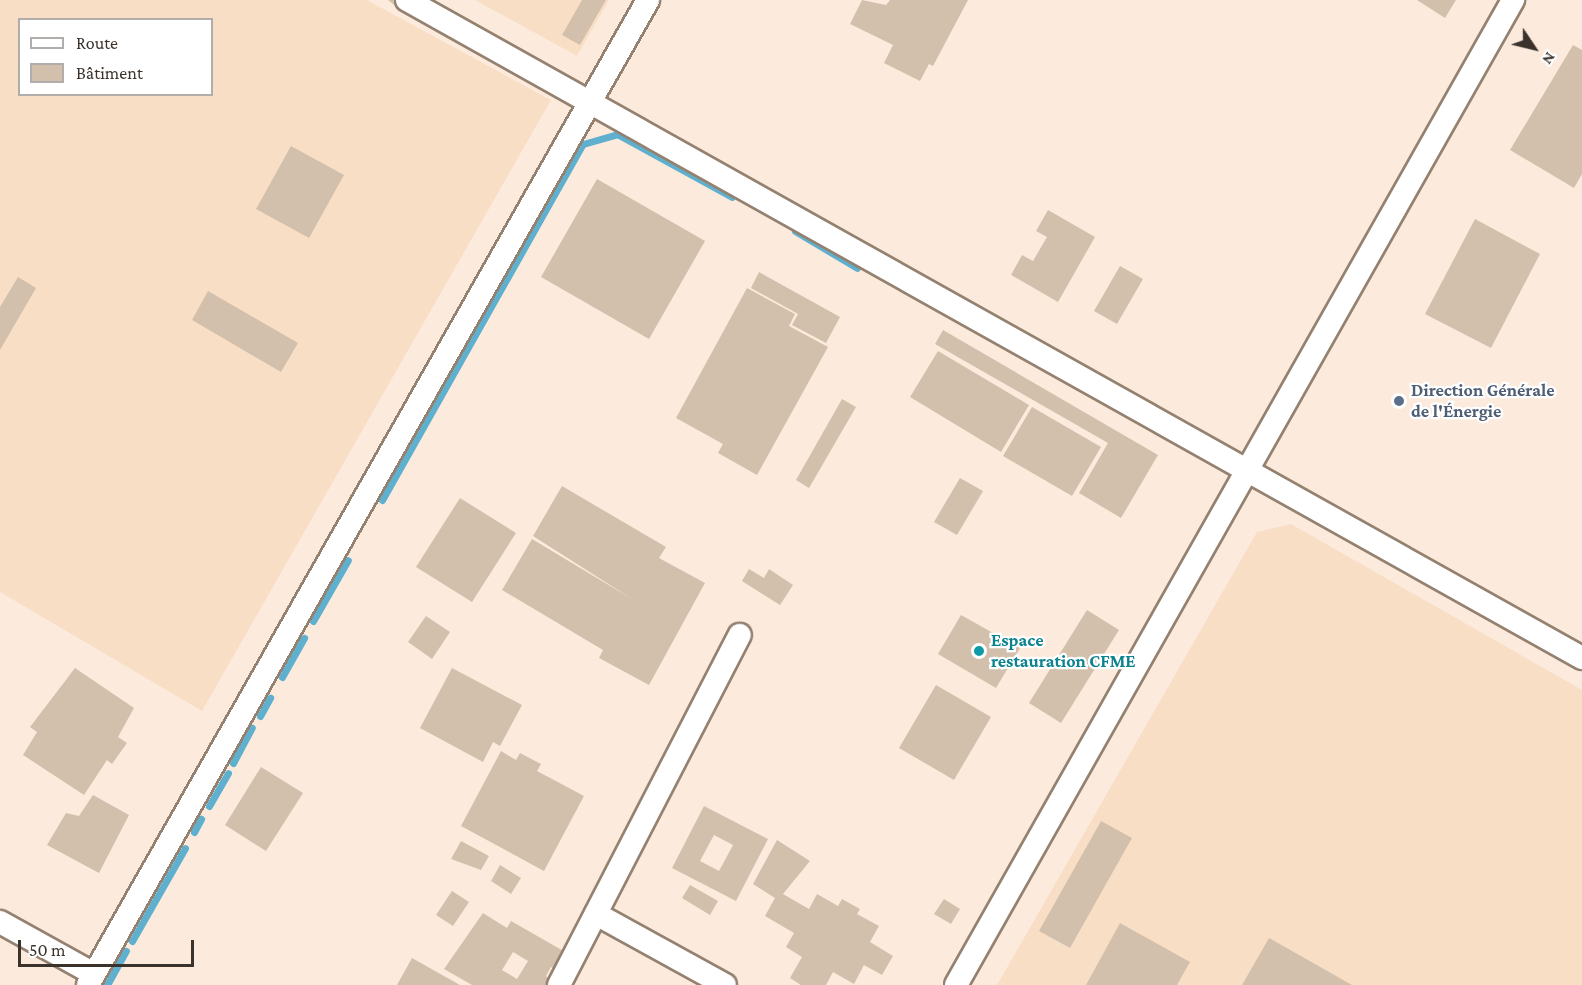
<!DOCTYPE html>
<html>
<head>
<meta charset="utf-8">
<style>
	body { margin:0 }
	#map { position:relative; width:1582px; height:985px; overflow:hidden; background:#fcebdc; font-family:"Crimson Pro",serif }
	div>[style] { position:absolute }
	.built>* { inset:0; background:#f9dec6 }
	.stream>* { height:7px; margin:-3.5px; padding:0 3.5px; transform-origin:3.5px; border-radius:3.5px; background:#5fb0ce }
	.building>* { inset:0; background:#d2c0ac }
	.roads { filter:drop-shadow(2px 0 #948170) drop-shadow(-2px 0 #948170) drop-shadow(0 2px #948170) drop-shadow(0 -2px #948170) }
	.street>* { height:22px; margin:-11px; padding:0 11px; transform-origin:11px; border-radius:11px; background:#fff }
	.dots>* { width:16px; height:16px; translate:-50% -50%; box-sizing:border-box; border:3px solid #fff; border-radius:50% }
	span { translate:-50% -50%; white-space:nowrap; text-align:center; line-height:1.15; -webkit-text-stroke:4.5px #fff; paint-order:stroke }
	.service-label { font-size:18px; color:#4e5e75; font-weight:700 }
	.left { translate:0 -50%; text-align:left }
	.culture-label { font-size:18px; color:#0d838f; font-weight:700 }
	.legend { position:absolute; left:18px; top:18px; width:195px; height:78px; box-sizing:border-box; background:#fff; border:2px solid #b0adaa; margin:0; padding:8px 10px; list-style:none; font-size:18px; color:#3a322b }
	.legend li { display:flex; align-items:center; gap:12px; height:30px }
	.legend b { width:30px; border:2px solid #b0adaa }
	.north { position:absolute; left:1504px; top:18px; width:60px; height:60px; -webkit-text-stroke:4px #fff; paint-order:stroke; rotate:125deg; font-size:16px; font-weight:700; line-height:24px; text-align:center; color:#3a322b }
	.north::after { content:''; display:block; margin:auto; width:21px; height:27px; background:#3a322b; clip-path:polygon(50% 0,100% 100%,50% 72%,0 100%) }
	.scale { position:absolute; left:18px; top:940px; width:176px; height:27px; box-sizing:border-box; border:3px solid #3a322b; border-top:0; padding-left:8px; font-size:18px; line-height:21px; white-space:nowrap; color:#3a322b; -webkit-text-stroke:4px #fff; paint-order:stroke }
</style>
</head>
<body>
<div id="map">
	<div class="built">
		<i style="clip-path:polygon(evenodd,0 0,367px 0,551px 100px,202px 711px,0 592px,0 0,20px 20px,212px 20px,212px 94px,20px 94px,20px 20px)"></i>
		<i style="clip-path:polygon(475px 0,609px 0,577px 56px)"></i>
		<i style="clip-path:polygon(1291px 524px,1582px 690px,1582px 985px,997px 985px,1257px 532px)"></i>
	</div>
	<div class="stream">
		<i style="left:795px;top:231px;width:72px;rotate:30.8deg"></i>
		<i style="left:382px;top:500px;width:409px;rotate:-60.6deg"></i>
		<i style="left:583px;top:144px;width:35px;rotate:-16deg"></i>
		<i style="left:617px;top:134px;width:131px;rotate:28.7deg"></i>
		<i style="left:313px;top:621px;width:70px;rotate:-60.2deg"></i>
		<i style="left:282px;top:677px;width:45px;rotate:-60.6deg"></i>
		<i style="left:260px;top:716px;width:21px;rotate:-61deg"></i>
		<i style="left:233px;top:763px;width:40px;rotate:-62deg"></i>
		<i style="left:209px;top:806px;width:38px;rotate:-60deg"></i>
		<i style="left:194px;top:832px;width:15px;rotate:-62deg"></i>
		<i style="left:132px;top:941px;width:107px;rotate:-60.3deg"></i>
		<i style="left:107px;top:985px;width:39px;rotate:-61deg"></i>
	</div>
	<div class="building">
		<i style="clip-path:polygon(388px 0,413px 0,415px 1px,406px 14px)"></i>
		<i style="clip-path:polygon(582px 0,606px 0,580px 45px,562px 35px)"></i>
		<i style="clip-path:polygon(862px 0,886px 5px,890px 0,968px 0,933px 66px,929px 64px,920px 81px,884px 63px,893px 45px,850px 24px)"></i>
		<i style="clip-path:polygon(1417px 0,1456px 0,1445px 18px)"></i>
		<i style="clip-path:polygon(1573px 45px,1582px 50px,1582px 174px,1574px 188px,1510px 150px)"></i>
		<i style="clip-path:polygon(291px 146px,344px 175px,309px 238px,256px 209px)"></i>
		<i style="clip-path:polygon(597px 179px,705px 241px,649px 339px,541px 277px)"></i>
		<i style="clip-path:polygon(1048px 210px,1095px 237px,1058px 302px,1011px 275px,1022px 255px,1033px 261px,1047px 237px,1036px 231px)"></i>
		<i style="clip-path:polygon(1475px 219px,1540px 254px,1491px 348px,1425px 314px)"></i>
		<i style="clip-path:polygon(1120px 266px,1143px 279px,1117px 324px,1094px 311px)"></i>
		<i style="clip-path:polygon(759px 272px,840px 317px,826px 343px,792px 325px,798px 314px,751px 288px)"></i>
		<i style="clip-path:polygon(18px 277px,36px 288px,0 350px,0 307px)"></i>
		<i style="clip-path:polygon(747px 288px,795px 314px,789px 326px,828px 347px,757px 475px,718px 453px,723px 444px,676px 418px)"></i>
		<i style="clip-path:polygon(208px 291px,298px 343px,281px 372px,192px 320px)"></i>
		<i style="clip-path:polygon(943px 330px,1158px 455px,1121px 518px,1079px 493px,1108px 443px,935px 344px)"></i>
		<i style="clip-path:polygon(938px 351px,1029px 405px,1001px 452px,910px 397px)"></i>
		<i style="clip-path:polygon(842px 399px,856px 407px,809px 488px,796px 480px)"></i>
		<i style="clip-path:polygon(1032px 407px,1101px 447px,1072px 496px,1003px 456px)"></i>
		<i style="clip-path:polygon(960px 478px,983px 491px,957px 535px,934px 522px)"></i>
		<i style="clip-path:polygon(562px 486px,666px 547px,659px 558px,705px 583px,649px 685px,599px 658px,603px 650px,502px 590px,532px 539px,632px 599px,533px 536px)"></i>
		<i style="clip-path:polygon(460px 498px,516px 533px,472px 602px,416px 567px)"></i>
		<i style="clip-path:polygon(749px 569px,764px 578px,769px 569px,793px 585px,780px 605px,742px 581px)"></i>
		<i style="clip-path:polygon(1087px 610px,1119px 630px,1061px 723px,1029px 703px)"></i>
		<i style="clip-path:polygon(961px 615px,1020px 648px,996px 688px,938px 654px)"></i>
		<i style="clip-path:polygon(426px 616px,450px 632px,432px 659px,408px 642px)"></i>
		<i style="clip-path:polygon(75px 668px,134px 708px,118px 737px,127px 743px,112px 764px,107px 760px,84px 795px,23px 755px,37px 732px,30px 727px)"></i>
		<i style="clip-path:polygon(452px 668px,522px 705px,500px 746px,493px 742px,483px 762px,420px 728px)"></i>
		<i style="clip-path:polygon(936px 685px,991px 717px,954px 780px,899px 748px)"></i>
		<i style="clip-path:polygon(501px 751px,516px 760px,520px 753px,541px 764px,537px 771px,584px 796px,544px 871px,461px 826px)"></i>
		<i style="clip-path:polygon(261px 767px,303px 793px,266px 851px,225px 825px)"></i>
		<i style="clip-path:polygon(93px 795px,129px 815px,99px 873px,47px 845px,66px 813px,79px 816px)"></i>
		<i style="clip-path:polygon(evenodd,704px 806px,768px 839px,736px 901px,672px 868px,704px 806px,714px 835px,733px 845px,719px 871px,700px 861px,714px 835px)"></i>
		<i style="clip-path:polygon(1101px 821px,1132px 838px,1070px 948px,1039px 931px)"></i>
		<i style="clip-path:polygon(777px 840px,810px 861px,783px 894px,809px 909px,817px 894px,838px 906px,842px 899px,860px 909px,857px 914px,879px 926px,870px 942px,893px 956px,882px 975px,864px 965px,854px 984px,833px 972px,826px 985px,801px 985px,790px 978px,802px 957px,786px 947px,794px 933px,765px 916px,775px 898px,753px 884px)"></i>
		<i style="clip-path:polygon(461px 841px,489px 856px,481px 870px,451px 859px)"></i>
		<i style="clip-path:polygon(500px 865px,521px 878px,511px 894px,491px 881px)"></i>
		<i style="clip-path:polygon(690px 885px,718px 901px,710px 915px,682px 898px)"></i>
		<i style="clip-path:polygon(452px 891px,469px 902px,453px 926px,436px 915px)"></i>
		<i style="clip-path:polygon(944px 899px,960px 909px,951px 924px,934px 914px)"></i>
		<i style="clip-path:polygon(evenodd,483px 913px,507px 928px,511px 921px,567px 953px,557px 971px,551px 967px,546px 976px,555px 985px,472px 985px,444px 969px,483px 913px,513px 952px,528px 961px,517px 979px,502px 970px,513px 952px)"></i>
		<i style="clip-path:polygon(1120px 923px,1190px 962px,1177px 985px,1086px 985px)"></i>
		<i style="clip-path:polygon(1269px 938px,1352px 985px,1242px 985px)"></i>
		<i style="clip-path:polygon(412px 958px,460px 985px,397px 985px)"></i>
	</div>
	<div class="roads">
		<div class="street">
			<i style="left:407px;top:0;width:1347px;rotate:29.25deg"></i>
			<i style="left:596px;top:914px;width:147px;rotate:28.8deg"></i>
			<i style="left:0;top:922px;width:107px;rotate:29deg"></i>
			<i style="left:88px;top:985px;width:1133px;rotate:-60.38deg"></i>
			<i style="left:559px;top:985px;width:394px;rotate:-62.7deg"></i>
			<i style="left:956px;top:985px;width:1132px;rotate:-60.51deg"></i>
		</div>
	</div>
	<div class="dots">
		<i style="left:1399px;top:401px;background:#5c6f8a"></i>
		<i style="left:979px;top:651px;background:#0f9aa8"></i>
	</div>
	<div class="service-label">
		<span class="left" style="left:1411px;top:401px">Direction Générale<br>de l'Énergie</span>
	</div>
	<div class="culture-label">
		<span class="left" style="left:991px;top:651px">Espace<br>restauration CFME</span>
	</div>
	<ul class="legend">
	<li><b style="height:8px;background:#fff"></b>Route</li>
	<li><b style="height:16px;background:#d2c0ac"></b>Bâtiment</li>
	</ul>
	<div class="north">N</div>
	<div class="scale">50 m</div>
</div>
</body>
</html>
